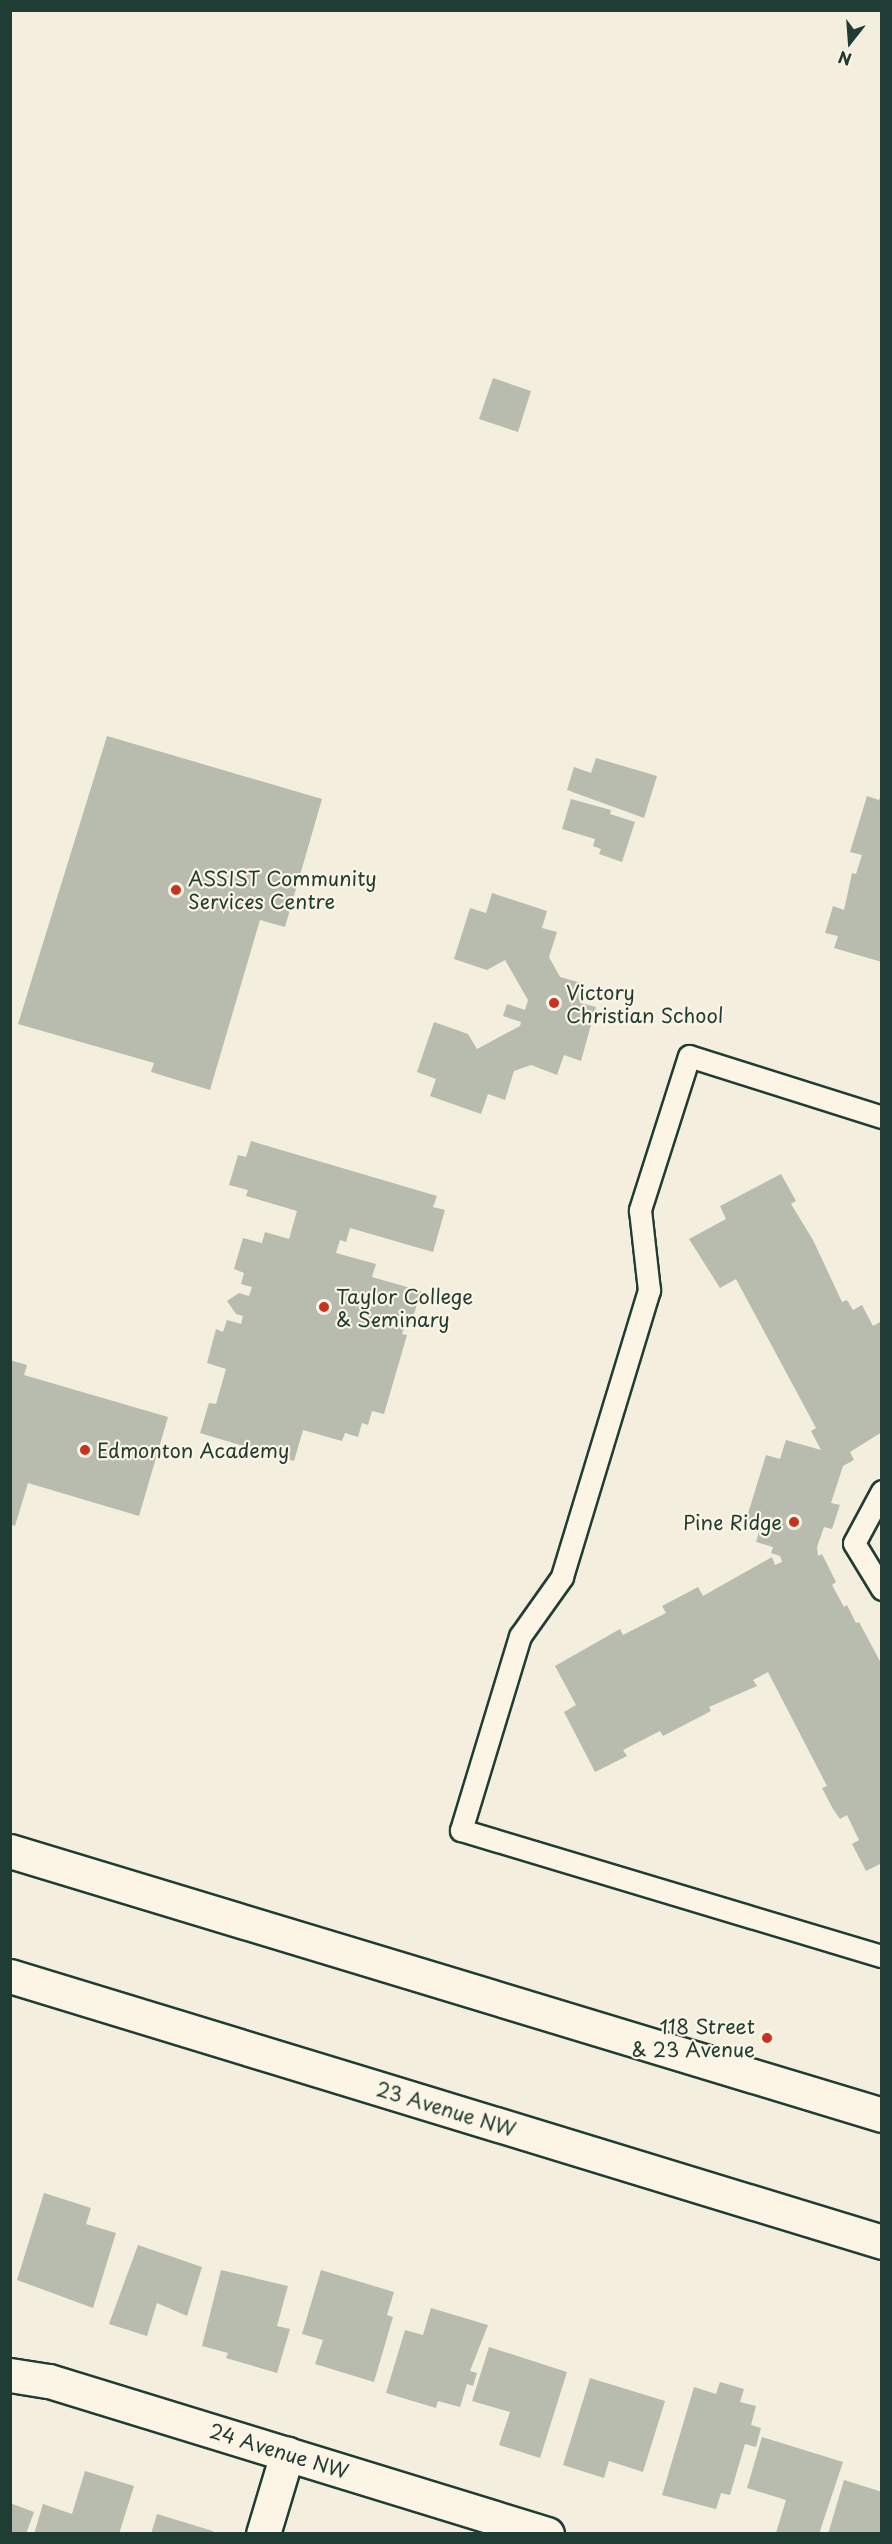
<!DOCTYPE html>
<html>
<head>
<meta charset="utf-8">
<style>
	body { margin:0 }
	#map { position:relative; width:892px; height:2544px; overflow:hidden; background:#f3eede; font-family:"Playpen Sans",sans-serif }
	div>[style] { position:absolute }
	.building>* { inset:0; background:#b8bcae }
	.roads { filter:drop-shadow(2px 0 #1f3d34) drop-shadow(-2px 0 #1f3d34) drop-shadow(0 2px #1f3d34) drop-shadow(0 -2px #1f3d34) }
	.lane>* { height:21px; margin:-10.5px; padding:0 10.5px; transform-origin:10.5px; border-radius:10.5px; background:#fcf5e5 }
	.street>* { height:33px; margin:-16.5px; padding:0 16.5px; transform-origin:16.5px; border-radius:16.5px; background:#fcf5e5 }
	.secondary>* { height:33px; margin:-16.5px; padding:0 16.5px; transform-origin:16.5px; border-radius:16.5px; background:#fcf5e5 }
	.dots>* { width:16px; height:16px; translate:-50% -50%; box-sizing:border-box; border:3px solid #fcf5e5; border-radius:50% }
	span { translate:-50% -50%; white-space:nowrap; text-align:center; line-height:1.15; -webkit-text-stroke:4.5px #fcf5e5; paint-order:stroke }
	.poi-label { font-size:20px; color:#1f3d34 }
	.left { translate:0 -50%; text-align:left }
	.right { translate:-100% -50%; text-align:right }
	.street-label { font-size:20px; color:#1f3d34 }
	.frame { position:absolute; inset:0; border:12px solid #1f3d34; pointer-events:none }
	.north { position:absolute; left:820px; top:12px; width:60px; height:60px; -webkit-text-stroke:4px #fcf5e5; paint-order:stroke; rotate:197deg; font-size:16px; font-weight:700; line-height:24px; text-align:center; color:#1f3d34 }
	.north::after { content:''; display:block; margin:auto; width:21px; height:27px; background:#1f3d34; clip-path:polygon(50% 0,100% 100%,50% 72%,0 100%) }
</style>
</head>
<body>
<div id="map">
	<div class="building">
		<i style="clip-path:polygon(493px 378px,531px 391px,518px 432px,479px 419px)"></i>
		<i style="clip-path:polygon(107px 736px,322px 799px,285px 927px,260px 920px,210px 1090px,151px 1072px,154px 1063px,18px 1024px)"></i>
		<i style="clip-path:polygon(596px 758px,657px 776px,644px 818px,567px 790px,574px 767px,591px 773px)"></i>
		<i style="clip-path:polygon(882px 793px,882px 962px,834px 948px,838px 936px,825px 933px,833px 906px,844px 910px,852px 873px,856px 874px,862px 855px,850px 852px,867px 796px,879px 800px)"></i>
		<i style="clip-path:polygon(571px 799px,611px 810px,610px 814px,635px 822px,622px 862px,599px 854px,601px 849px,593px 846px,595px 839px,562px 829px)"></i>
		<i style="clip-path:polygon(492px 893px,547px 911px,542px 928px,557px 932px,549px 957px,560px 977px,585px 984px,580px 1003px,596px 1007px,581px 1061px,564px 1055px,557px 1075px,531px 1065px,514px 1071px,505px 1100px,488px 1094px,481px 1114px,430px 1096px,436px 1079px,417px 1072px,434px 1022px,468px 1034px,477px 1049px,520px 1026px,521px 1022px,503px 1016px,507px 1004px,525px 1010px,528px 1000px,505px 960px,487px 970px,454px 959px,470px 908px,486px 913px)"></i>
		<i style="clip-path:polygon(251px 1141px,437px 1196px,433px 1207px,445px 1210px,433px 1252px,350px 1228px,346px 1242px,340px 1240px,336px 1253px,376px 1264px,372px 1277px,421px 1291px,411px 1324px,406px 1322px,402px 1334px,407px 1335px,384px 1414px,372px 1411px,368px 1425px,362px 1423px,358px 1437px,345px 1433px,342px 1441px,303px 1430px,294px 1461px,200px 1433px,209px 1403px,216px 1404px,226px 1369px,207px 1363px,216px 1329px,223px 1332px,227px 1320px,241px 1324px,243px 1316px,236px 1314px,227px 1301px,239px 1293px,249px 1296px,252px 1287px,241px 1284px,244px 1273px,234px 1269px,243px 1238px,262px 1243px,265px 1232px,289px 1239px,297px 1211px,246px 1196px,248px 1190px,229px 1185px,238px 1155px,246px 1157px)"></i>
		<i style="clip-path:polygon(781px 1174px,796px 1201px,791px 1204px,813px 1240px,842px 1302px,847px 1300px,853px 1310px,862px 1305px,873px 1326px,882px 1321px,882px 1432px,850px 1452px,854px 1460px,843px 1466px,831px 1503px,840px 1505px,832px 1529px,824px 1527px,817px 1547px,818px 1556px,822px 1554px,836px 1582px,832px 1585px,844px 1607px,847px 1605px,856px 1623px,859px 1622px,882px 1665px,882px 1863px,866px 1871px,852px 1844px,859px 1840px,847px 1815px,840px 1819px,833px 1809px,822px 1788px,827px 1786px,768px 1672px,753px 1680px,757px 1686px,709px 1707px,711px 1711px,663px 1736px,660px 1731px,623px 1750px,627px 1756px,595px 1772px,564px 1712px,576px 1705px,555px 1666px,620px 1629px,623px 1635px,666px 1613px,662px 1606px,698px 1587px,703px 1596px,772px 1557px,775px 1565px,782px 1562px,780px 1556px,771px 1553px,773px 1547px,756px 1542px,761px 1525px,746px 1520px,766px 1455px,780px 1459px,786px 1440px,821px 1450px,811px 1431px,816px 1428px,736px 1279px,720px 1288px,689px 1239px,726px 1219px,720px 1206px)"></i>
		<i style="clip-path:polygon(10px 1360px,27px 1365px,24px 1375px,168px 1417px,139px 1516px,28px 1483px,15px 1526px,10px 1524px)"></i>
		<i style="clip-path:polygon(44px 2193px,91px 2208px,86px 2224px,116px 2233px,93px 2308px,17px 2280px)"></i>
		<i style="clip-path:polygon(138px 2245px,202px 2267px,187px 2316px,157px 2303px,147px 2336px,109px 2324px)"></i>
		<i style="clip-path:polygon(221px 2270px,288px 2286px,277px 2326px,290px 2329px,277px 2373px,226px 2358px,228px 2353px,202px 2346px)"></i>
		<i style="clip-path:polygon(321px 2270px,394px 2292px,387px 2315px,393px 2317px,374px 2382px,315px 2364px,323px 2340px,302px 2334px)"></i>
		<i style="clip-path:polygon(431px 2308px,488px 2325px,470px 2371px,477px 2373px,473px 2386px,467px 2384px,460px 2407px,438px 2401px,436px 2408px,386px 2393px,405px 2330px,423px 2335px)"></i>
		<i style="clip-path:polygon(489px 2347px,567px 2372px,540px 2458px,499px 2445px,510px 2412px,472px 2401px)"></i>
		<i style="clip-path:polygon(590px 2378px,665px 2401px,643px 2472px,609px 2461px,604px 2478px,563px 2465px)"></i>
		<i style="clip-path:polygon(720px 2382px,744px 2389px,740px 2402px,756px 2406px,751px 2425px,761px 2428px,756px 2447px,745px 2444px,730px 2495px,721px 2493px,716px 2509px,662px 2495px,694px 2387px,716px 2394px)"></i>
		<i style="clip-path:polygon(762px 2437px,843px 2462px,819px 2534px,776px 2533px,786px 2500px,747px 2488px)"></i>
		<i style="clip-path:polygon(85px 2471px,134px 2486px,119px 2534px,34px 2534px,43px 2504px,72px 2514px)"></i>
		<i style="clip-path:polygon(844px 2480px,882px 2492px,882px 2534px,828px 2534px)"></i>
		<i style="clip-path:polygon(10px 2503px,34px 2512px,26px 2534px,10px 2534px)"></i>
		<i style="clip-path:polygon(157px 2514px,213px 2531px,212px 2534px,151px 2534px)"></i>
	</div>
	<div class="roads">
		<div class="lane">
			<i style="left:882px;top:1117px;width:202px;rotate:-162.5deg"></i>
			<i style="left:689px;top:1056px;width:162px;rotate:107.7deg"></i>
			<i style="left:640px;top:1210px;width:81px;rotate:83.6deg"></i>
			<i style="left:649px;top:1290px;width:300px;rotate:106.9deg"></i>
			<i style="left:562px;top:1577px;width:72px;rotate:125.4deg"></i>
			<i style="left:520px;top:1636px;width:203px;rotate:106.9deg"></i>
			<i style="left:461px;top:1830px;width:439px;rotate:16.7deg"></i>
			<i style="left:882px;top:1491px;width:59px;rotate:118.3deg"></i>
			<i style="left:854px;top:1543px;width:54px;rotate:58.7deg"></i>
		</div>
		<div class="street">
			<i style="left:10px;top:2375px;width:39px;rotate:9deg"></i>
			<i style="left:49px;top:2381px;width:521px;rotate:17.08deg"></i>
			<i style="left:263px;top:2534px;width:84px;rotate:-73.3deg"></i>
		</div>
		<div class="secondary">
			<i style="left:10px;top:1851px;width:911px;rotate:16.84deg"></i>
			<i style="left:10px;top:1976px;width:912px;rotate:16.96deg"></i>
		</div>
	</div>
	<div class="dots">
		<i style="left:176px;top:890px;background:#c8321e"></i>
		<i style="left:554px;top:1003px;background:#c8321e"></i>
		<i style="left:324px;top:1307px;background:#c8321e"></i>
		<i style="left:85px;top:1450px;background:#c8321e"></i>
		<i style="left:794px;top:1522px;background:#c8321e"></i>
		<i style="left:767px;top:2038px;background:#c8321e"></i>
	</div>
	<div class="poi-label">
		<span class="left" style="left:188px;top:890px">ASSIST Community<br>Services Centre</span>
		<span class="left" style="left:566px;top:1004px">Victory<br>Christian School</span>
		<span class="left" style="left:336px;top:1308px">Taylor College<br>&amp; Seminary</span>
		<span class="left" style="left:97px;top:1450px">Edmonton Academy</span>
		<span class="right" style="left:782px;top:1522px">Pine Ridge</span>
		<span class="right" style="left:755px;top:2038px">118 Street<br>&amp; 23 Avenue</span>
	</div>
	<div class="street-label">
		<span style="left:446px;top:2109px;rotate:17deg">23 Avenue NW</span>
		<span style="left:279px;top:2451px;rotate:17deg">24 Avenue NW</span>
	</div>
	<div class="frame"></div>
	<div class="north">N</div>
</div>
</body>
</html>
